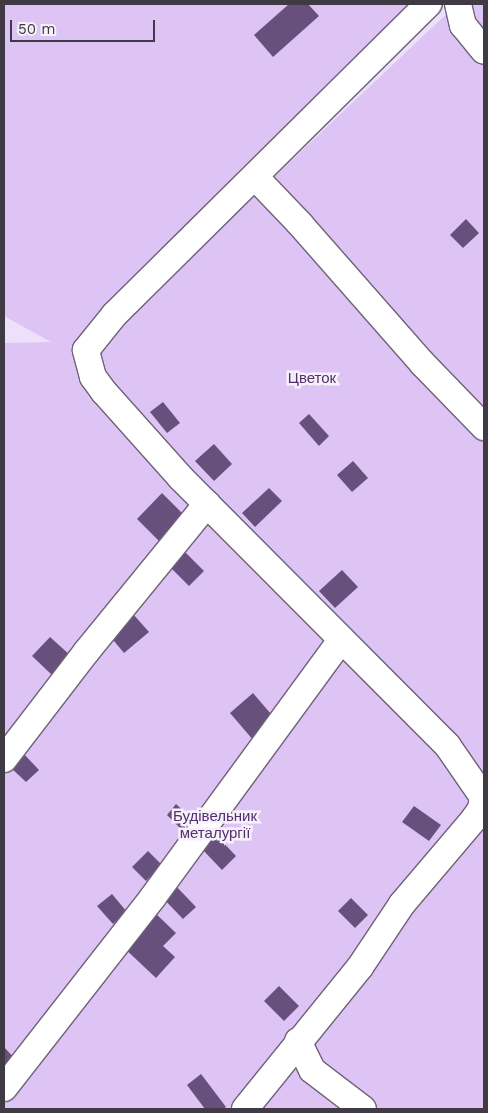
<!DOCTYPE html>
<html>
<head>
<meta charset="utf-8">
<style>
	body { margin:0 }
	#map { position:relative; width:488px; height:1113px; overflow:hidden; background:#ede0fa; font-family:"Work Sans",sans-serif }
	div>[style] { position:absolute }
	.green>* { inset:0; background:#dec4f4 }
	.building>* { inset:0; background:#68507c }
	.roads { filter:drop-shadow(1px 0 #6e6278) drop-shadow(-1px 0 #6e6278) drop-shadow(0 1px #6e6278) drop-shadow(0 -1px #6e6278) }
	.minor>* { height:26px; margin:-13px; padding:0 13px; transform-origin:13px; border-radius:13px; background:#fff }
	span { translate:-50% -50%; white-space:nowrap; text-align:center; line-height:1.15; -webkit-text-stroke:5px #f6f1fb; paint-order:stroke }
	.park-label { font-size:15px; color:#532f6c }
	.frame { position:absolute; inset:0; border:5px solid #3f3a44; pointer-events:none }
	.scale { position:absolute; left:10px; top:20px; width:145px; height:22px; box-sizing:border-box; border:2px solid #3f3a44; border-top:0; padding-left:6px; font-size:15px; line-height:18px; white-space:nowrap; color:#3f3a44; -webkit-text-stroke:4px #f6f1fb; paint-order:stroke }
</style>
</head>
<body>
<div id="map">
	<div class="green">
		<i style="clip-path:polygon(4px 4px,419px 4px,74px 343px,96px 345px,457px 4px,484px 4px,484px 1109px,4px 1109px,4px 343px,51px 342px,4px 316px)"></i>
	</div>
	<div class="building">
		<i style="clip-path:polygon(289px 4px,308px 4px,319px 16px,273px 57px,254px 35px)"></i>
		<i style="clip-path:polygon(466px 219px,479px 233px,463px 248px,450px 235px)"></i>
		<i style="clip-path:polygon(163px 402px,180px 423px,167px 433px,150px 412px)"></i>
		<i style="clip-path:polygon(309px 414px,329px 436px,319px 446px,299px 423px)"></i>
		<i style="clip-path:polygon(214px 444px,232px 464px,214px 481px,195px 461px)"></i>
		<i style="clip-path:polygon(353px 461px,368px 478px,352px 492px,337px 475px)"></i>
		<i style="clip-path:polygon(269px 488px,282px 501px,255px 527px,242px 513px)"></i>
		<i style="clip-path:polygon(162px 493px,187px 518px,162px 544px,137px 519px)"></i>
		<i style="clip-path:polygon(183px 550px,204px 571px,189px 586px,168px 565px)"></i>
		<i style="clip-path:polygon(342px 570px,358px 587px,335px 608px,319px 591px)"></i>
		<i style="clip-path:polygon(133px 614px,149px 632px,124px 653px,109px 635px)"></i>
		<i style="clip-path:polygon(50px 637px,71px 656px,53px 676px,32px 656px)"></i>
		<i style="clip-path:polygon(253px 693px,277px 721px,254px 741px,230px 713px)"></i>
		<i style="clip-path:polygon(23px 753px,39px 770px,26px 782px,10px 767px)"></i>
		<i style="clip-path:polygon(176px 804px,196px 823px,186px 834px,167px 815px)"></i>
		<i style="clip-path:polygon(414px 806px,441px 825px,429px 841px,402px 822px)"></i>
		<i style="clip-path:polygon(215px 834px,236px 856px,222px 870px,201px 848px)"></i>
		<i style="clip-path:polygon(148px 851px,162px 865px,146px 881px,132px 867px)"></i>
		<i style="clip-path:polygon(173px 883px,196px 907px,183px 919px,160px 895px)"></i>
		<i style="clip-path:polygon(112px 894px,127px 912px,113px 924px,97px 906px)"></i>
		<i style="clip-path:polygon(351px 898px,368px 915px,355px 928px,338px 911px)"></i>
		<i style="clip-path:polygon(154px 912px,176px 933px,163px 946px,175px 957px,156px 978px,122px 946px)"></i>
		<i style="clip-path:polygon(279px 986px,299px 1006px,284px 1021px,264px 1001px)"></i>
		<i style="clip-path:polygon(4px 1047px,17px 1061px,4px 1069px)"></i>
		<i style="clip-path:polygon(201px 1074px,226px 1107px,223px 1109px,205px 1109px,187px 1085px)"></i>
	</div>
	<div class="roads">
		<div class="minor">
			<i style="left:458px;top:4px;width:22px;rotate:77deg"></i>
			<i style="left:463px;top:25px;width:33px;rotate:51deg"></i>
			<i style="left:255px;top:177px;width:65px;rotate:46.2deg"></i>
			<i style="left:300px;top:224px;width:186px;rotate:48.7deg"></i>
			<i style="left:423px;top:364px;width:88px;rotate:45.9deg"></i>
			<i style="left:4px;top:759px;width:136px;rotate:-52.5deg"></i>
			<i style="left:87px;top:651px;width:190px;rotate:-50.8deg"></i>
			<i style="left:298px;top:1041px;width:32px;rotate:64deg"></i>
			<i style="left:312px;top:1070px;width:64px;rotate:37.4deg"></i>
			<i style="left:4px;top:1088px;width:242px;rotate:-52deg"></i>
			<i style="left:153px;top:897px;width:318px;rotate:-53.8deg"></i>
			<i style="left:245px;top:1109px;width:183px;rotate:-51deg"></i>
			<i style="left:360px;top:967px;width:76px;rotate:-56.3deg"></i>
			<i style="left:402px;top:904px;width:111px;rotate:-49.7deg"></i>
			<i style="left:474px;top:819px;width:12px;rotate:-55deg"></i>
			<i style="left:481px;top:809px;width:12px;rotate:-81deg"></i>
			<i style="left:483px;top:797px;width:63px;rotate:-124.7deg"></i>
			<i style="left:447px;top:745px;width:377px;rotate:-134.9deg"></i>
			<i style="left:181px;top:478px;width:115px;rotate:-131.8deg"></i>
			<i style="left:104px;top:392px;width:19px;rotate:-126deg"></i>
			<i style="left:93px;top:377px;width:28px;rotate:-105deg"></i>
			<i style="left:86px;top:350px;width:46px;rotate:-51.1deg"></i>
			<i style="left:115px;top:314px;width:441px;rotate:-44.7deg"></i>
		</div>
	</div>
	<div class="park-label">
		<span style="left:312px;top:379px">Цветок</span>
		<span style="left:215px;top:825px">Будівельник<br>металургії</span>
	</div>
	<div class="frame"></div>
	<div class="scale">50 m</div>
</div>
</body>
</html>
